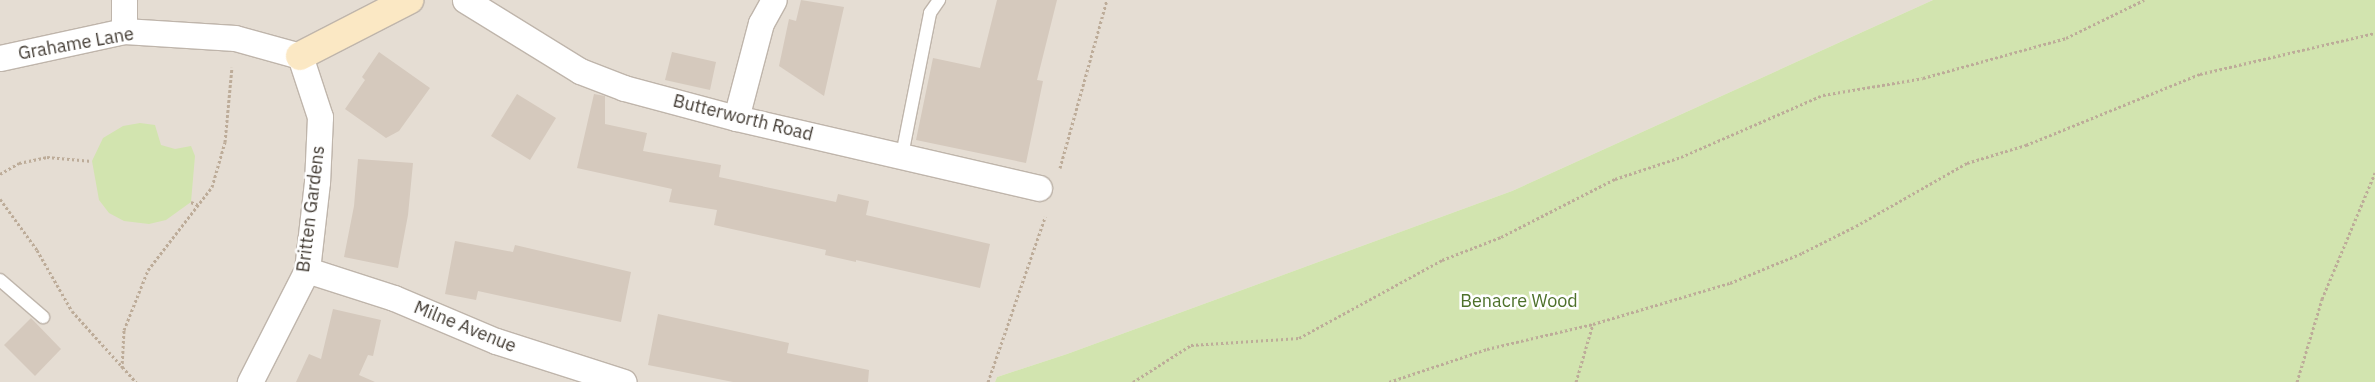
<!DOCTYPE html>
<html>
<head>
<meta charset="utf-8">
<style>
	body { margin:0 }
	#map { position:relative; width:2375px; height:382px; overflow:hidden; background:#f1ece4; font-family:"IBM Plex Sans",sans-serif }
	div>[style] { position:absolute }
	.residential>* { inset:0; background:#e5ddd3 }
	.green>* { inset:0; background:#d2e4af }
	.building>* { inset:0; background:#d5c9bd }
	.path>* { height:3px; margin-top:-1.5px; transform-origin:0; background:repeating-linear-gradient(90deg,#bdac99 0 2.5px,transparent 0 5px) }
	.roads { filter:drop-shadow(1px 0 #bfb5ab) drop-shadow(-1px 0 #bfb5ab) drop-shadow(0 1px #bfb5ab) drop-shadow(0 -1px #bfb5ab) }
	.lane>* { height:12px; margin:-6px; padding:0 6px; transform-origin:6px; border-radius:6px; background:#fff }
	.street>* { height:25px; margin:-12.5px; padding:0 12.5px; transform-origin:12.5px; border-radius:12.5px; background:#fff }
	.secondary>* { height:28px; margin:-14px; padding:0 14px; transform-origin:14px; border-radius:14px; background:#fbe8c4 }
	span { translate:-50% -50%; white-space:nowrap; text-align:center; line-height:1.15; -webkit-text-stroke:5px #fff; paint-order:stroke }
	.street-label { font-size:18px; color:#433c34 }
	.park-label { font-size:18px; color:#4e712b }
</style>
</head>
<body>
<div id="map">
	<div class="residential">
		<i style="clip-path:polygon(0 0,1933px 0,1512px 191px,1067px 354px,997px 377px,995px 382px,0 382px)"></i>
	</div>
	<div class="green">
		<i style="clip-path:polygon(1933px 0,2375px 0,2375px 382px,995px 382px,997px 377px,1067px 354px,1512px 191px)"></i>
		<i style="clip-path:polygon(140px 123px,155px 125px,161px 145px,175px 149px,191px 146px,195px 156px,191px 202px,166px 220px,149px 224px,124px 221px,109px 213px,99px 200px,92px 161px,103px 138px,123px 126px)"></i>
	</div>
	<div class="building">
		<i style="clip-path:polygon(801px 0,844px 7px,824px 96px,779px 66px,789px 19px,796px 21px)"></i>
		<i style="clip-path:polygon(997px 0,1057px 0,1037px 80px,1043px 81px,1026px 163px,916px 140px,933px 58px,980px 68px)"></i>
		<i style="clip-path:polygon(379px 52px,430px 88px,399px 131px,386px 138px,345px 109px,365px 80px,362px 77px)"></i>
		<i style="clip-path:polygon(672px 52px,716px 62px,710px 90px,665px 80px)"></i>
		<i style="clip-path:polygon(517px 94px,556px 118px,530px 160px,491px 136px)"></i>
		<i style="clip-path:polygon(594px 94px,605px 96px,605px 124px,647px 133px,643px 151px,721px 165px,719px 177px,836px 202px,838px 194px,869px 201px,866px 215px,990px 244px,980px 288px,856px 260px,856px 262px,825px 255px,826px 250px,714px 225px,717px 210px,669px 202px,672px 189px,577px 168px)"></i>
		<i style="clip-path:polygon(358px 159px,413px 163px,408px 215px,398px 268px,344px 257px,354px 206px)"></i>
		<i style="clip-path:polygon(455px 241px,513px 252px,515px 245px,631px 272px,621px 322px,478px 291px,476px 300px,445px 294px)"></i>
		<i style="clip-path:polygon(333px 309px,381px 320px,373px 356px,368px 355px,359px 375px,375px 382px,296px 382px,309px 354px,321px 359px)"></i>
		<i style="clip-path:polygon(658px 314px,789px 343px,787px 353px,869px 370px,868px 382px,733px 382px,648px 365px)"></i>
		<i style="clip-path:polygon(31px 318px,61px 349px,35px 376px,4px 345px)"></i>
	</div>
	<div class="path">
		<i style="left:1060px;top:168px;width:174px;rotate:-74.4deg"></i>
		<i style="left:0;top:174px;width:22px;rotate:-30deg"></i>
		<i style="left:19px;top:163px;width:29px;rotate:-12deg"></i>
		<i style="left:47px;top:157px;width:45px;rotate:5.1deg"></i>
		<i style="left:0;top:199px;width:63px;rotate:54deg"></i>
		<i style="left:37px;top:250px;width:70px;rotate:60.2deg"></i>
		<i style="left:72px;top:311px;width:96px;rotate:48deg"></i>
		<i style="left:191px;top:202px;width:8px;rotate:23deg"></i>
		<i style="left:122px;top:368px;width:38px;rotate:-87deg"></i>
		<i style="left:124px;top:330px;width:65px;rotate:-68.2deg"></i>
		<i style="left:148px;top:270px;width:105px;rotate:-52.4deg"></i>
		<i style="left:212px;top:187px;width:47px;rotate:-73.9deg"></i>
		<i style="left:225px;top:142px;width:75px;rotate:-84.7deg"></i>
		<i style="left:988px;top:382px;width:175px;rotate:-70.9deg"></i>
		<i style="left:1133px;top:382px;width:69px;rotate:-32.5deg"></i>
		<i style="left:1191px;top:345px;width:108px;rotate:-3.7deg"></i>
		<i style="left:1299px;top:338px;width:163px;rotate:-28.6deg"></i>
		<i style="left:1442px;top:260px;width:63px;rotate:-21.3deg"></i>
		<i style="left:1501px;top:237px;width:128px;rotate:-27deg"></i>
		<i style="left:1615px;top:179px;width:70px;rotate:-18.4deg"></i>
		<i style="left:1681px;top:157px;width:155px;rotate:-23.6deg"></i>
		<i style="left:1823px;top:95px;width:101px;rotate:-9.6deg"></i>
		<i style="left:1923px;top:78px;width:148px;rotate:-15.6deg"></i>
		<i style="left:2066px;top:38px;width:87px;rotate:-26deg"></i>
		<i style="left:1389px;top:382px;width:103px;rotate:-18.6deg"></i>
		<i style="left:1487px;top:349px;width:109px;rotate:-13.3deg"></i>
		<i style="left:1593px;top:324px;width:143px;rotate:-16.7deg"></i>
		<i style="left:1730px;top:283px;width:78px;rotate:-22.6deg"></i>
		<i style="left:1802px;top:253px;width:60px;rotate:-26.6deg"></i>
		<i style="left:1856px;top:226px;width:128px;rotate:-29.6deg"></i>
		<i style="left:1967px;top:163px;width:62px;rotate:-17deg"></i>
		<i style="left:2026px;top:145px;width:188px;rotate:-22.2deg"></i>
		<i style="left:2200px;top:74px;width:180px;rotate:-13.2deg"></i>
		<i style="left:1576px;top:382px;width:60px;rotate:-73.7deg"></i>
		<i style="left:2297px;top:382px;width:87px;rotate:-73.2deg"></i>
		<i style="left:2322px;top:299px;width:137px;rotate:-67.2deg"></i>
	</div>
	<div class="roads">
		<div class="lane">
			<i style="left:902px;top:155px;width:145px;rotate:-78.8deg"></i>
			<i style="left:930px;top:13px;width:16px;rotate:-55deg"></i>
			<i style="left:0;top:280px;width:57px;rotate:40.7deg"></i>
		</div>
		<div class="street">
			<i style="left:124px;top:0;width:31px;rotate:90deg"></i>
			<i style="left:465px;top:0;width:135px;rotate:31.7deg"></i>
			<i style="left:580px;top:71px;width:47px;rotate:21.1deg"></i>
			<i style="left:624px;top:88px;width:116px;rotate:15deg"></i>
			<i style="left:736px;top:118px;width:311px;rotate:13deg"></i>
			<i style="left:0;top:58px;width:127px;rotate:-12.3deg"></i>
			<i style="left:124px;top:31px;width:111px;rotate:3.6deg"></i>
			<i style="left:235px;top:38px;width:67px;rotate:15.5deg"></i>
			<i style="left:300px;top:56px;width:64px;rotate:71.8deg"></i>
			<i style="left:320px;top:117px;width:65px;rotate:92.6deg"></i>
			<i style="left:317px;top:182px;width:89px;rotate:96.5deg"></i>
			<i style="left:307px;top:270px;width:126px;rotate:117deg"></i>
			<i style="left:736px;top:118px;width:98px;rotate:-75.3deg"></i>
			<i style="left:761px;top:23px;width:26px;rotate:-61deg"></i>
			<i style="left:307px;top:270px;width:91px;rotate:17.8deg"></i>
			<i style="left:394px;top:298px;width:111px;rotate:22.9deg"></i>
			<i style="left:496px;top:341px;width:134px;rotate:17.8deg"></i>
		</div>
		<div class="secondary">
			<i style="left:300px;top:56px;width:123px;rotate:-27.2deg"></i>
		</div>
	</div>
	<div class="street-label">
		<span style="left:76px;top:44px;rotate:-10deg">Grahame Lane</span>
		<span style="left:743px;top:118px;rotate:14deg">Butterworth Road</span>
		<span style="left:311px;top:209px;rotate:-83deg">Britten Gardens</span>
		<span style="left:465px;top:327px;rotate:22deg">Milne Avenue</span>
	</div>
	<div class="park-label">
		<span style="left:1519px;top:301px">Benacre Wood</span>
	</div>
</div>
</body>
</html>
